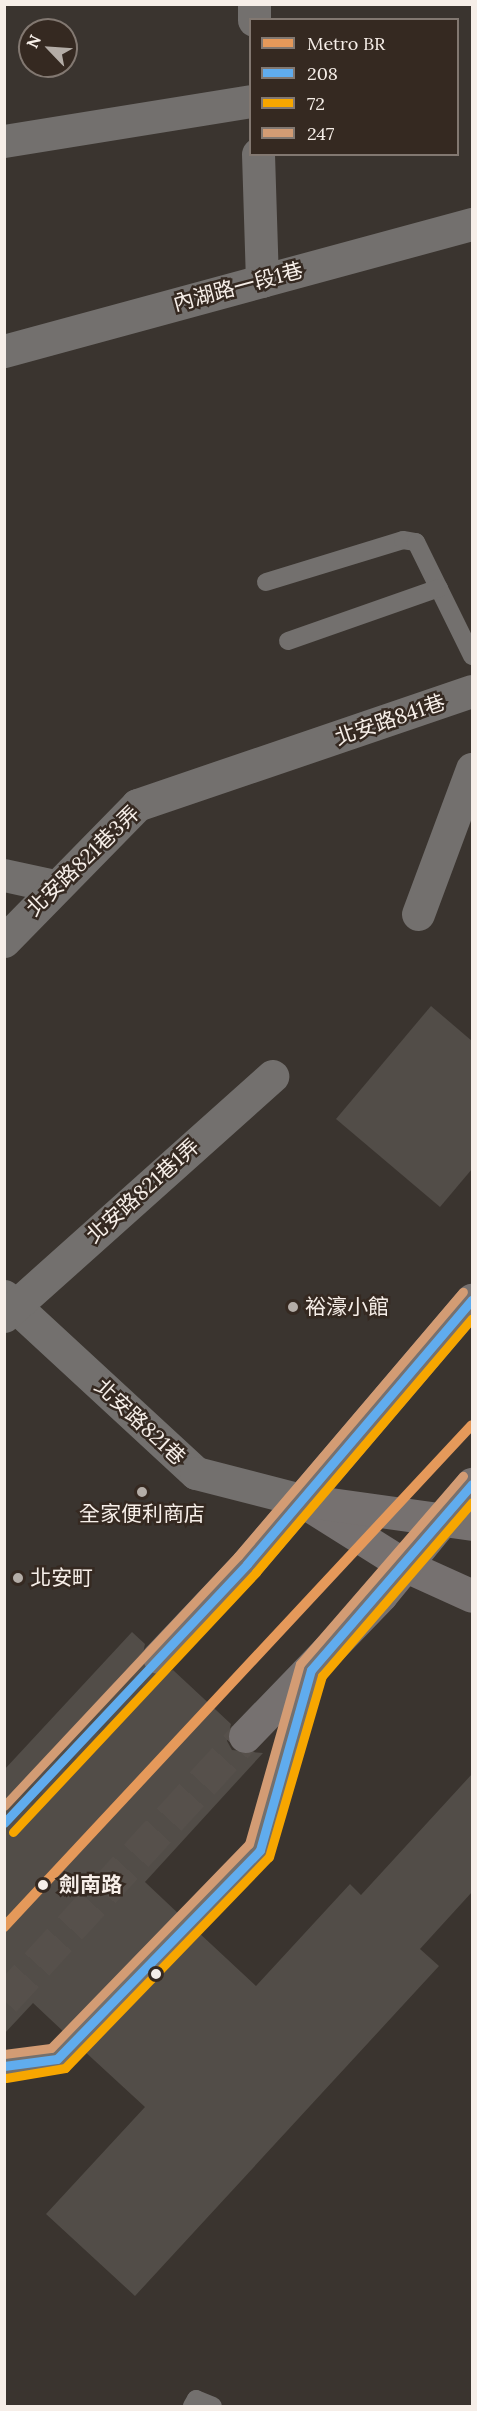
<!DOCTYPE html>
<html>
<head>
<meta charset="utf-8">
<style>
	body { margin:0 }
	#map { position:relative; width:477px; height:2411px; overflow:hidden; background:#3a342f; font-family:Lora,"Noto Sans TC",serif }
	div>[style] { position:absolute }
	.building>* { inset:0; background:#524d48 }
	.secondary-tunnel>* { height:33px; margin-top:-16.5px; transform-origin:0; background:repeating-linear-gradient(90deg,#56504b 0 33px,transparent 0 49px) }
	.lane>* { height:18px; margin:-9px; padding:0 9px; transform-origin:9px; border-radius:9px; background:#73706e }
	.street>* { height:33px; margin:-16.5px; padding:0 16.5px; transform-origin:16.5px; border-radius:16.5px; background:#73706e }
	.secondary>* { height:33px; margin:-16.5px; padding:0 16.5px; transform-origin:16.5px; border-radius:16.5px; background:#767170 }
	.bus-1>* { height:9px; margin:-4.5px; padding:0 4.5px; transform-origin:4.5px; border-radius:4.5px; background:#60acee }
	.bus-2>* { height:9px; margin:-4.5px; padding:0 4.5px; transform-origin:4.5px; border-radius:4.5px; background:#f7a600 }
	.bus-3>* { height:9px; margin:-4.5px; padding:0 4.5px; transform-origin:4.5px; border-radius:4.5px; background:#d39c74 }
	.metro-1>* { height:10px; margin:-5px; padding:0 5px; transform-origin:5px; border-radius:5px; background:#e5995a }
	.dots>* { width:16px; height:16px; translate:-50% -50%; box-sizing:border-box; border:3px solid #352921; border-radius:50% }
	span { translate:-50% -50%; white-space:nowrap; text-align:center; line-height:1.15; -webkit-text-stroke:5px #352921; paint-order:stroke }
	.street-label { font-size:21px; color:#f6eee8 }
	.poi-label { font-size:21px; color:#f6eee8 }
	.left { translate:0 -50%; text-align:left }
	.stop-label { font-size:21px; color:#f6eee8; font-weight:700 }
	.frame { position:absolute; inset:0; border:6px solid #f6eee8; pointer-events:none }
	.legend { position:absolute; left:249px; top:18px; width:210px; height:138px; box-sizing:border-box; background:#352921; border:2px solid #827871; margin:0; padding:8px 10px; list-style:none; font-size:18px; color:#f6eee8 }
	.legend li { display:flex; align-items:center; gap:12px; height:30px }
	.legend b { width:30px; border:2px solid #827871 }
	.north { position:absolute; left:18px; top:18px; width:60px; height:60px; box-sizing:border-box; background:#352921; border:2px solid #827871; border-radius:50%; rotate:295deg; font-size:16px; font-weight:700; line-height:24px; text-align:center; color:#f6eee8 }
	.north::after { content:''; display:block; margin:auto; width:21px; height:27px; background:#b4ada7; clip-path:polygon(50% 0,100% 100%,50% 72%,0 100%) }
</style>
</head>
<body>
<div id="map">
	<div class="building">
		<i style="clip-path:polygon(431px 1006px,472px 1041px,472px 1169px,440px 1207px,336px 1119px)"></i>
		<i style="clip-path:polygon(132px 1632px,145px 1644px,141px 1662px,147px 1671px,164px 1675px,173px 1670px,231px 1724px,227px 1741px,232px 1750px,263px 1753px,145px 1882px,181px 1916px,66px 2034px,33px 2003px,4px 2034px,4px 1770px)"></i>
		<i style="clip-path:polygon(472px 1774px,472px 1892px,420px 1949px,439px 1966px,135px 2296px,46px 2214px,145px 2107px,82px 2049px,197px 1931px,256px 1986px,350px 1884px,361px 1895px)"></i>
	</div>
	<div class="secondary-tunnel">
		<i style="left:4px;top:1824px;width:228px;rotate:-47.1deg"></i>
		<i style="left:4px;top:2000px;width:357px;rotate:-47.6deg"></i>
	</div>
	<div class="lane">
		<i style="left:266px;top:582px;width:143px;rotate:-17deg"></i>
		<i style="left:403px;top:540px;width:13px;rotate:9deg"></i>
		<i style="left:416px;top:542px;width:127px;rotate:63.8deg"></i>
		<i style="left:288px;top:641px;width:160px;rotate:-19.3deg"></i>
		<i style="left:4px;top:2066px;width:53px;rotate:-7.5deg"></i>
		<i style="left:57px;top:2059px;width:291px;rotate:-45.8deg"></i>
		<i style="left:260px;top:1850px;width:179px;rotate:-74.1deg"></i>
		<i style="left:192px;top:2406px;width:8px;rotate:-60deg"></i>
		<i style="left:196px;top:2399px;width:18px;rotate:22deg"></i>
	</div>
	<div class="street">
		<i style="left:254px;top:4px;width:16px;rotate:90deg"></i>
		<i style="left:4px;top:141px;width:249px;rotate:-9.2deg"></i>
		<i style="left:258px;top:154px;width:127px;rotate:88.2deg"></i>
		<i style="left:4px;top:351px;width:485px;rotate:-15.2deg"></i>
		<i style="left:4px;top:875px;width:51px;rotate:12.4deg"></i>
		<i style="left:418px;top:914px;width:155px;rotate:-69.6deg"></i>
		<i style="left:4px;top:941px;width:190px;rotate:-45.6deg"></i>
		<i style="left:137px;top:805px;width:354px;rotate:-18.8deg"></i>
		<i style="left:4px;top:1296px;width:261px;rotate:42.7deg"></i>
		<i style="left:196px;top:1473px;width:108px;rotate:14.4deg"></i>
		<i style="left:4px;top:1316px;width:360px;rotate:-41.8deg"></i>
	</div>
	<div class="secondary">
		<i style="left:301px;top:1500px;width:124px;rotate:32.2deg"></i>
		<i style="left:406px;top:1566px;width:72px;rotate:24.4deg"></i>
		<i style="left:309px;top:1501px;width:165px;rotate:8deg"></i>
		<i style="left:159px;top:1657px;width:128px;rotate:-46.6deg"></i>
		<i style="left:247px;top:1564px;width:347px;rotate:-49.6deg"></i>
		<i style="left:245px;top:1736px;width:196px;rotate:-46deg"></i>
		<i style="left:381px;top:1595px;width:144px;rotate:-50.7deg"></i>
	</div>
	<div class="bus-1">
		<i style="left:4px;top:1823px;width:355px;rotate:-46.8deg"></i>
		<i style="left:247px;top:1564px;width:347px;rotate:-49.6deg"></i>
		<i style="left:4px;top:2066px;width:53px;rotate:-7.5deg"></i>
		<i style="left:57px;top:2059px;width:291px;rotate:-45.8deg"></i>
		<i style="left:260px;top:1850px;width:187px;rotate:-74.2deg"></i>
		<i style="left:311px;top:1670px;width:246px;rotate:-49.1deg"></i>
	</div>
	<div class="bus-2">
		<i style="left:13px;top:1832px;width:356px;rotate:-46.9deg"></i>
		<i style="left:256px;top:1572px;width:333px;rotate:-49.6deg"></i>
		<i style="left:6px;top:2078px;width:60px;rotate:-9.6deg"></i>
		<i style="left:65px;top:2068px;width:293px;rotate:-46deg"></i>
		<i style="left:269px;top:1857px;width:189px;rotate:-73.7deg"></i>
		<i style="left:322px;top:1676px;width:230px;rotate:-49.2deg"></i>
	</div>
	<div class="bus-3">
		<i style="left:4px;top:1806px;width:342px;rotate:-46.9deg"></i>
		<i style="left:238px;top:1556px;width:347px;rotate:-49.6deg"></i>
		<i style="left:4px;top:2054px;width:47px;rotate:-7.3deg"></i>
		<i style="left:51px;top:2048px;width:284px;rotate:-45.9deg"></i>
		<i style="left:249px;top:1844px;width:187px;rotate:-74.2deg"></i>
		<i style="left:300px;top:1664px;width:249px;rotate:-49.1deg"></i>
	</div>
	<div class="metro-1">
		<i style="left:4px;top:1927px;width:686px;rotate:-47.01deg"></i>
	</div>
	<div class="dots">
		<i style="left:293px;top:1307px;background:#b4ada7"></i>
		<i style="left:142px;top:1492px;background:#b4ada7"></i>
		<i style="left:18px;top:1578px;background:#b4ada7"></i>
		<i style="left:43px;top:1885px;background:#f6eee8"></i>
		<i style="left:156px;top:1974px;background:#f6eee8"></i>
	</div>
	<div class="street-label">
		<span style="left:238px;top:287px;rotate:-15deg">內湖路一段1巷</span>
		<span style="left:390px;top:720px;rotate:-19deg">北安路841巷</span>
		<span style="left:83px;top:861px;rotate:-44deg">北安路821巷3弄</span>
		<span style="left:143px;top:1191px;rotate:-42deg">北安路821巷1弄</span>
		<span style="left:140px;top:1422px;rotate:43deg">北安路821巷</span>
	</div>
	<div class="poi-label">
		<span class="left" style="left:305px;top:1307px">裕濠小館</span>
		<span style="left:142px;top:1514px">全家便利商店</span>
		<span class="left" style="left:30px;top:1578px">北安町</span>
	</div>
	<div class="stop-label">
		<span class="left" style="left:59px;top:1885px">劍南路</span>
	</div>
	<div class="frame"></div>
	<ul class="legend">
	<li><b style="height:8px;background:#e5995a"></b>Metro BR</li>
	<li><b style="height:8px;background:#60acee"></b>208</li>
	<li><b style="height:8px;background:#f7a600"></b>72</li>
	<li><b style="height:8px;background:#d39c74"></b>247</li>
	</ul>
	<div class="north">N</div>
</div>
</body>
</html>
